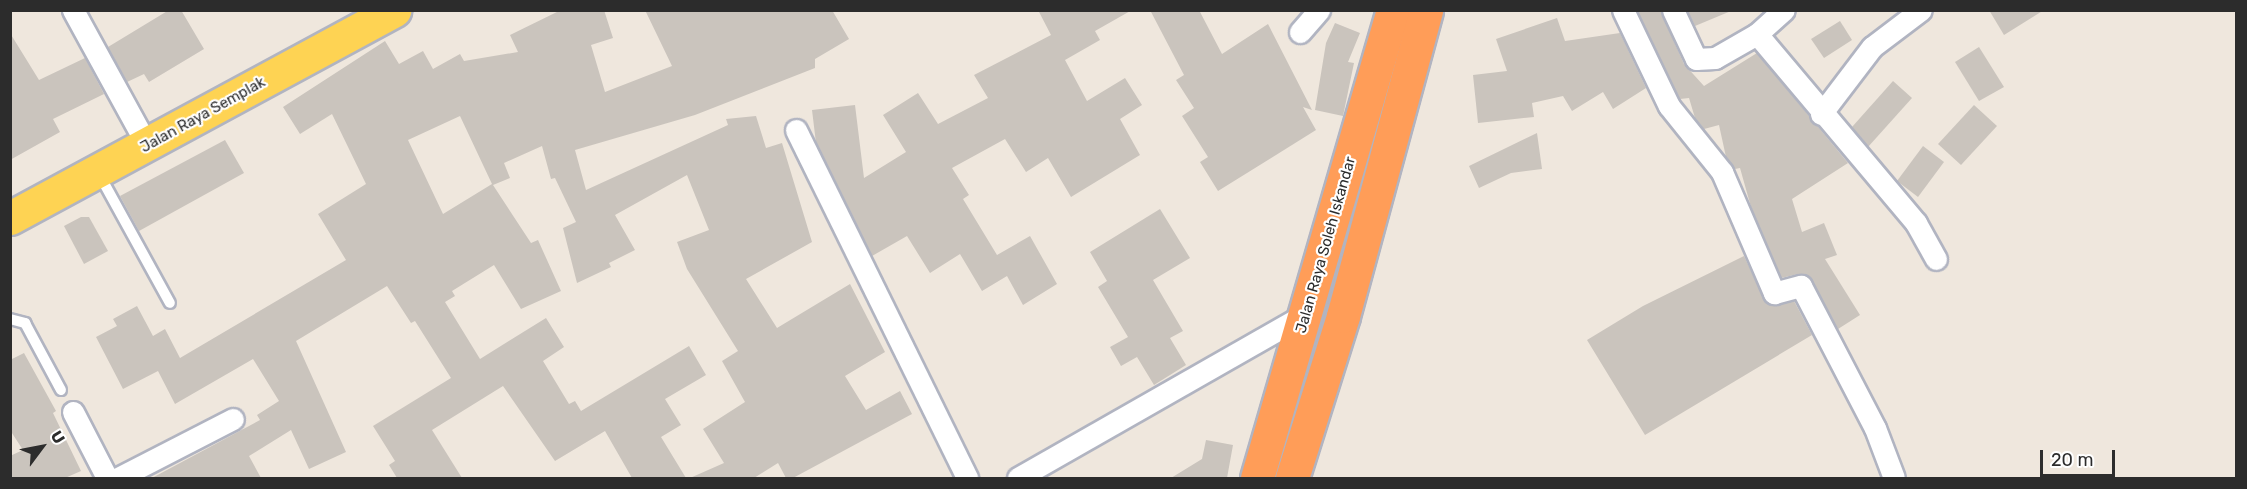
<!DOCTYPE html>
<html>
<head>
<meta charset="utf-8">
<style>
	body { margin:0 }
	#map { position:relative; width:2247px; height:489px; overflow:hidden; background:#efe7dd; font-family:Rubik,sans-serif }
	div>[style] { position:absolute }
	.building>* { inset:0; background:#cac4bd }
	.roads { filter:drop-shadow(2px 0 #b1b4c1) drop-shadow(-2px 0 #b1b4c1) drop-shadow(0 2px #b1b4c1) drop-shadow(0 -2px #b1b4c1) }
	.lane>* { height:10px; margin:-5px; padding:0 5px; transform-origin:5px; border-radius:5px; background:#fff }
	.street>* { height:21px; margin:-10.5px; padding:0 10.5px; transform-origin:10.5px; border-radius:10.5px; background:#fff }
	.primary>* { height:33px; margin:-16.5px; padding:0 16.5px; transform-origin:16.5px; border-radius:16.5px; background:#fed353 }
	.highway>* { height:33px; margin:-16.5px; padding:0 16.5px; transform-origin:16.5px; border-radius:16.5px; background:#ff9d58 }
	span { translate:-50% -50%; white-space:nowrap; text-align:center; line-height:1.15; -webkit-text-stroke:4.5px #fff; paint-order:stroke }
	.street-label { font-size:15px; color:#2c2c2c }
	.frame { position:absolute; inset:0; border:12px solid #2c2c2c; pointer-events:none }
	.north { position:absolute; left:12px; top:417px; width:60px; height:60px; -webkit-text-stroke:4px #fff; paint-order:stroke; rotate:58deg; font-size:16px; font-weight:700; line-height:24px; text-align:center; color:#2c2c2c }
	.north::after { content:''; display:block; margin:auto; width:21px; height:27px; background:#2c2c2c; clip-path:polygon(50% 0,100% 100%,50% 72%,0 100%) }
	.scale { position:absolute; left:2040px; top:450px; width:75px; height:27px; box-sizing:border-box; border:3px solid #2c2c2c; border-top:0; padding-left:8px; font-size:18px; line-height:21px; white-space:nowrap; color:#2c2c2c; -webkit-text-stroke:4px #fff; paint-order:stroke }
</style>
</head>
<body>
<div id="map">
	<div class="building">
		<i style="clip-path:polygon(169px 10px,181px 10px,204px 49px,149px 82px,144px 74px,127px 82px,108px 47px)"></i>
		<i style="clip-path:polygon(evenodd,561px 10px,604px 10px,613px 38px,591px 45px,605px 92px,672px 66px,645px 10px,832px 10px,849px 39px,815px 59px,815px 68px,695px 115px,575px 150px,586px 190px,728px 125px,726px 119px,756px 116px,766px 148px,782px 143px,812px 242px,746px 279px,777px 328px,850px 284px,885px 352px,845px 376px,866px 410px,900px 391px,912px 414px,793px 478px,786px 478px,778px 463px,754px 478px,690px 478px,724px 463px,703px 429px,745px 402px,722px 361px,738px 351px,687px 269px,677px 242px,709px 230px,687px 175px,615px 215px,635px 250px,609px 263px,611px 267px,577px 283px,563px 228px,576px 222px,555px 178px,551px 179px,542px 146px,504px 163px,510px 178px,493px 185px,531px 243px,538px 240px,561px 291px,521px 309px,494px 265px,452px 291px,455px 296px,445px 302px,480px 359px,546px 318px,564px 347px,543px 361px,569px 404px,575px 401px,581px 411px,689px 346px,706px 375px,665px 399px,681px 425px,661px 437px,686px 478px,632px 478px,605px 431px,555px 461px,503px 386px,432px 430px,462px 478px,397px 478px,389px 465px,395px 461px,373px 426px,451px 378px,415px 321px,411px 323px,387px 286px,296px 341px,346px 452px,309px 469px,291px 430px,249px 456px,261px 478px,152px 478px,260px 420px,257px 415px,279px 401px,253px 359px,175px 404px,158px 371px,123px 389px,96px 337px,117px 326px,113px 319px,137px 306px,153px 336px,165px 329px,180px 358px,346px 260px,318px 214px,366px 184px,332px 114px,300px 134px,283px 107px,385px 41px,399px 64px,423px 51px,433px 69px,460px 54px,464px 61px,518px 52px,510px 35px,561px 10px,460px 116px,492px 184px,443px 214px,408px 140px,460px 116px)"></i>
		<i style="clip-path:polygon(1038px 10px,1132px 10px,1095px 31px,1100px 40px,1065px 60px,1087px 101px,1125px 78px,1142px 105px,1120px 119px,1140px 155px,1071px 197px,1048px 158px,1026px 172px,1005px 139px,952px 168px,969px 195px,963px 199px,997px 255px,1030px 236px,1057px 284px,1023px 305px,1007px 276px,982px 291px,960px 254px,930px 273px,907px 236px,872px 256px,816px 143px,812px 110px,855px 105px,864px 178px,906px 152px,883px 115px,918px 93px,938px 124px,988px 98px,974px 75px,1051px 35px)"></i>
		<i style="clip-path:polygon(1150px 10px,1199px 10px,1222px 54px,1268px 24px,1312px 110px,1303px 107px,1316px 130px,1218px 191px,1200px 162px,1208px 157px,1182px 116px,1194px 108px,1176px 80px,1184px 75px)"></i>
		<i style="clip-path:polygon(1637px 10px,1660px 10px,1684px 64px,1704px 86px,1757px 53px,1848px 163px,1792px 199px,1802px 232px,1824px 223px,1837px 255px,1825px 259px,1860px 315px,1838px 329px,1809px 276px,1798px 274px,1781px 278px,1751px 207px,1740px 168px,1735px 169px,1726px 157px,1719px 125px,1704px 129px,1695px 118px,1689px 98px,1680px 99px)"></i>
		<i style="clip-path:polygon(1687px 10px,1731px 10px,1731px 11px,1695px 26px)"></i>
		<i style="clip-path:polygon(1989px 10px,2044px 10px,2004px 35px)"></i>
		<i style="clip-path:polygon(1557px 18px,1565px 41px,1620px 33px,1646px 88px,1613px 109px,1603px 92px,1572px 111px,1563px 96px,1532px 103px,1534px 117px,1478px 123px,1473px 75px,1507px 71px,1496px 39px)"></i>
		<i style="clip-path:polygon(1840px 21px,1852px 40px,1824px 58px,1811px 39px)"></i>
		<i style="clip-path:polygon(1335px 23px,1360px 33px,1348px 62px,1354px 63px,1343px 116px,1315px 110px,1326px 43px)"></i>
		<i style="clip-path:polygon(10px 33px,39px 80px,85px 58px,104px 94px,53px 119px,60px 132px,10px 160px)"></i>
		<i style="clip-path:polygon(1979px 47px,2004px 87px,1979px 101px,1955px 62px)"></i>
		<i style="clip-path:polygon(1893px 81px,1912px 98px,1868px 147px,1852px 127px)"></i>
		<i style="clip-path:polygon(1974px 105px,1997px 126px,1961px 165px,1938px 144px)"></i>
		<i style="clip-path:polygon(1537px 133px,1542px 169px,1511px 173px,1479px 188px,1469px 166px)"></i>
		<i style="clip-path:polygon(225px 140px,244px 173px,139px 231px,120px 196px)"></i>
		<i style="clip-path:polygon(1923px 146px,1944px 162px,1918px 197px,1897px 181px)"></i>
		<i style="clip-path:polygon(1160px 209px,1190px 258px,1153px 280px,1183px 331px,1170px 338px,1186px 365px,1154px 385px,1137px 357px,1121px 366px,1110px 347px,1128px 337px,1098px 287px,1107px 281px,1090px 252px)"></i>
		<i style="clip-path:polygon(81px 217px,89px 217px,108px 251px,84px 264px,64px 226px)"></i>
		<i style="clip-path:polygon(1744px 256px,1766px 302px,1777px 305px,1794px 301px,1812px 335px,1645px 435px,1587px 340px,1643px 306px)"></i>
		<i style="clip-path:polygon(24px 353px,56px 411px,53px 413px,81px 471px,65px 478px,10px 478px,10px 456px,23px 450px,10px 430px,10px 360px)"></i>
		<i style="clip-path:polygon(1206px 440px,1233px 445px,1227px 478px,1171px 478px,1202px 459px)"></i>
	</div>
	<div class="roads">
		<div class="lane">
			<i style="left:99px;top:174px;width:147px;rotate:61.2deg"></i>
			<i style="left:10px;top:319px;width:16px;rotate:15deg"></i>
			<i style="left:25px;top:323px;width:76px;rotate:61.8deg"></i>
		</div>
		<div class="street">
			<i style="left:73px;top:10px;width:154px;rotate:61.3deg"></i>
			<i style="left:1623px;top:10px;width:106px;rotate:64.4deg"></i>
			<i style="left:1669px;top:106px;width:85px;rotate:51.2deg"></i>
			<i style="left:1722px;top:172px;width:132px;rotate:66.7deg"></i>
			<i style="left:1774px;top:293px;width:28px;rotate:-15deg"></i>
			<i style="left:1801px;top:286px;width:160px;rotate:62.5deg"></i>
			<i style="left:1875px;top:428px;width:53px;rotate:69.2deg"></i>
			<i style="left:1673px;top:10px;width:54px;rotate:64.9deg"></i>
			<i style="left:1696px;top:59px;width:19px;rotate:-3deg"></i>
			<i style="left:1715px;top:58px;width:48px;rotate:-29.7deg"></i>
			<i style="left:1757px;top:34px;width:247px;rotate:49.9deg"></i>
			<i style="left:1916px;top:223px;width:41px;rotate:60.9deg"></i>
			<i style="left:1300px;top:32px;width:29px;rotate:-49deg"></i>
			<i style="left:1757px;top:34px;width:36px;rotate:-42deg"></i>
			<i style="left:1821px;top:114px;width:84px;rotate:-52.7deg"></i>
			<i style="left:1872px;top:47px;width:61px;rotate:-37.1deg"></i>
			<i style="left:796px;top:130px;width:388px;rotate:63.8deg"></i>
			<i style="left:73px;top:412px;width:74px;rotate:62.7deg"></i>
			<i style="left:118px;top:478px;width:129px;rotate:-27.2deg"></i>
			<i style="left:1018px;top:478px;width:333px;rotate:-29.7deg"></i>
		</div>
		<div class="primary">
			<i style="left:10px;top:218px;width:437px;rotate:-28.4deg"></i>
		</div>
		<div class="highway">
			<i style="left:1257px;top:478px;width:487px;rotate:-73.8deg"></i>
			<i style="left:1292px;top:478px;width:170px;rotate:-72.5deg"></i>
			<i style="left:1343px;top:316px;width:317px;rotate:-74.8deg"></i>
		</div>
	</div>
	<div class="street-label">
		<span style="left:203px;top:115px;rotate:-29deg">Jalan Raya Semplak</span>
		<span style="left:1326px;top:245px;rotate:-74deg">Jalan Raya Soleh Iskandar</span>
	</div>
	<div class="frame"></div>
	<div class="north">U</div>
	<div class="scale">20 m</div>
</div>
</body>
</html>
